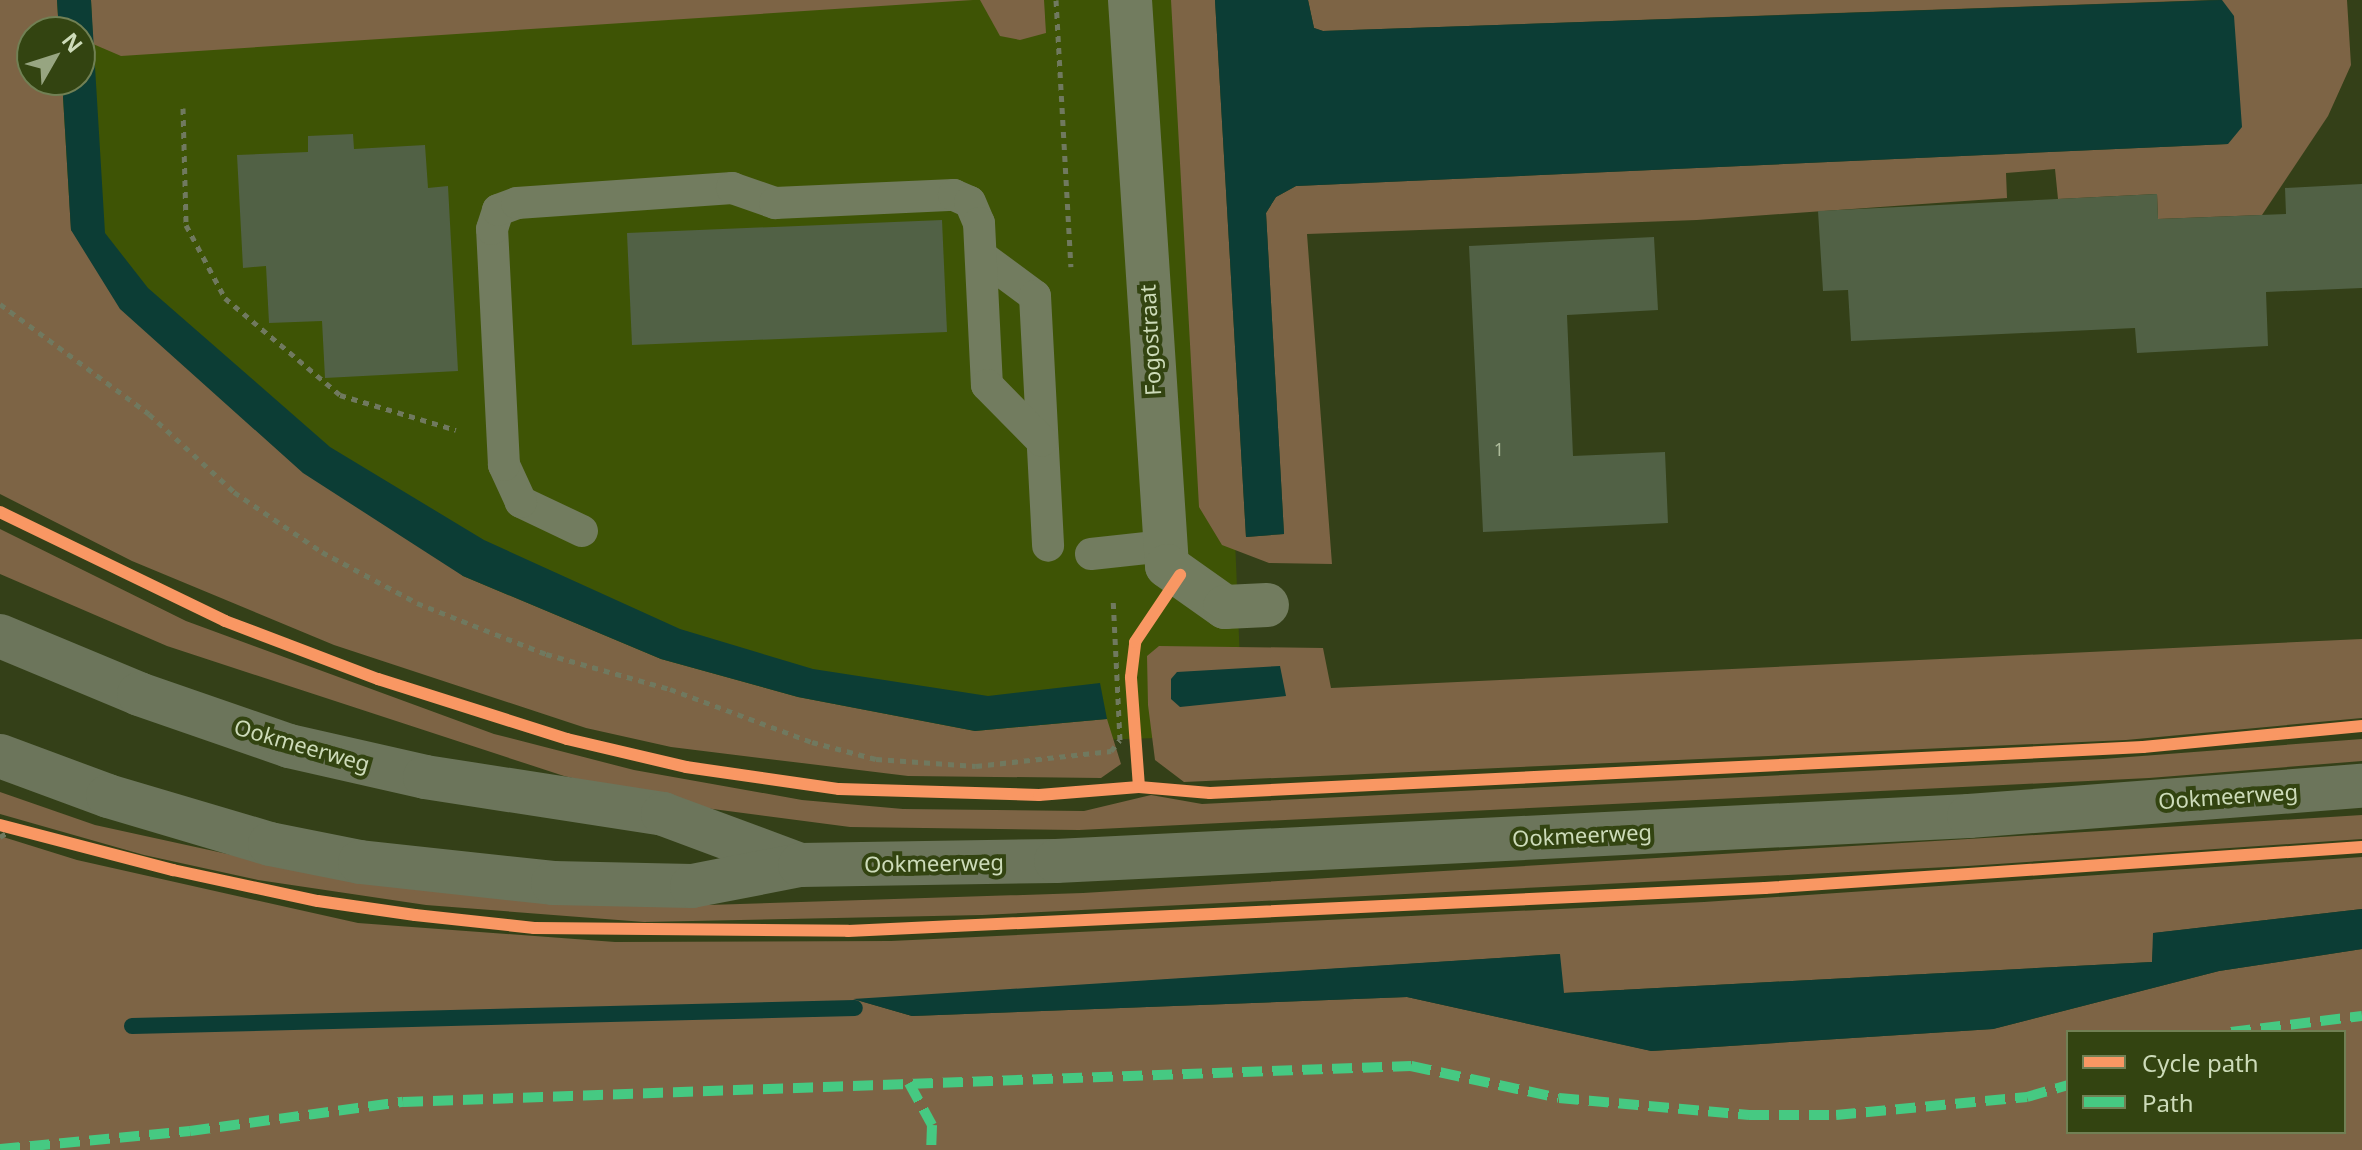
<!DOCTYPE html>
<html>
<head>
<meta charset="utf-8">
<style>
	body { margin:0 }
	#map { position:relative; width:2362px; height:1150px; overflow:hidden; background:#344018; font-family:"Noto Sans",sans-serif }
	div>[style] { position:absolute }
	.built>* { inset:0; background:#3e5405 }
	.green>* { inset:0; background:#7d6445 }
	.water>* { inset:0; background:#0c3d35 }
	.stream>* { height:16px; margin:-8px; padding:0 8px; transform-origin:8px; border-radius:8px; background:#0c3d35 }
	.building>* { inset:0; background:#516145 }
	.path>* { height:5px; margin-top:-2.5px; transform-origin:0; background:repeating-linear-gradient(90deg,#70795f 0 6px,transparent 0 12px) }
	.service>* { height:32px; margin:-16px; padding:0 16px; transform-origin:16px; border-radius:16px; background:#727c5f }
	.minor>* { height:44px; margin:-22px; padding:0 22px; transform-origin:22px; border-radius:22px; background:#727c5f }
	.secondary>* { height:44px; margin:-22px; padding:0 22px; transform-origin:22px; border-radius:22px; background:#6c755b }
	.quiet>* { height:10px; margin-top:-5px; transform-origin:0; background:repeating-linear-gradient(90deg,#46c982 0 20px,transparent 0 30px) }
	.cycleway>* { height:12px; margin:-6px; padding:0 6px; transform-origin:6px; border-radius:6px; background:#f99763 }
	span { translate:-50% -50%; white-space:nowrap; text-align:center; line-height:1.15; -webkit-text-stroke:8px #341; paint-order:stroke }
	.number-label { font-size:18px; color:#aebc9c }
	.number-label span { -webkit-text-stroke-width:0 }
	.street-label { font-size:22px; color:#cddbb9 }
	.legend { position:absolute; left:2066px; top:1030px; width:280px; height:104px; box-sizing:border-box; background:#341; border:2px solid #718054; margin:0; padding:10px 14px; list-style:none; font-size:24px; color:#cddbb9 }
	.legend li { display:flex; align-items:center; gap:16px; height:40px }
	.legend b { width:40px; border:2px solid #718054 }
	.north { position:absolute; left:16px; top:16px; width:80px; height:80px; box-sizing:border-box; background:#341; border:2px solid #718054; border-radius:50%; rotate:51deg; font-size:22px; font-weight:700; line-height:32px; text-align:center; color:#cddbb9 }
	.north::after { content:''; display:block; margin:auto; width:28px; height:36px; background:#97a581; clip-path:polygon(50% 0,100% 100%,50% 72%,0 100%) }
</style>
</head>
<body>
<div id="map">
	<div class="built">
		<i style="clip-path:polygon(evenodd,0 0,1213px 0,1243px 735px,981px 744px,193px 558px,0 0,32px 32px,80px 32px,80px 80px,32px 80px,32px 32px)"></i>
	</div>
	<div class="green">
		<i style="clip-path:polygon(0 0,57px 0,59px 32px,32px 32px,32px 80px,62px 80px,71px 230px,463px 576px,661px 659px,798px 697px,975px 731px,1107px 719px,1121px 764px,1101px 778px,908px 776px,671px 747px,586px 728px,334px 645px,132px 561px,0 494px)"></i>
		<i style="clip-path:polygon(91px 0,973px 0,121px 56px,93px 44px)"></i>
		<i style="clip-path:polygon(980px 0,1044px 0,1046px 33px,1020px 40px,1000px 36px)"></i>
		<i style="clip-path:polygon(1171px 0,1215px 0,1246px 537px,1284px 534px,1266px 213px,1276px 197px,1296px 186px,2228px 144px,2222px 0,2347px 0,2351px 65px,2328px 116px,2262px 215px,2158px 219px,2157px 194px,2058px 199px,2055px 169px,2006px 173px,2007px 198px,1697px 220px,1307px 234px,1332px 564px,1269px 563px,1222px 545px,1199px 507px)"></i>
		<i style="clip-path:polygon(1308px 0,2211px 0,1323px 31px,1314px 28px)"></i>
		<i style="clip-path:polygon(0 529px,186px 621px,494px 734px,634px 770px,802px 800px,903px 809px,1084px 811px,1151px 795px,1202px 804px,2103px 759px,2362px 739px,2362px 761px,2149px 778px,1079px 830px,850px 827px,690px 806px,564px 776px,167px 646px,0 574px)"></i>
		<i style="clip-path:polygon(2362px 639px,2362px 718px,2126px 740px,1184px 782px,1155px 760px,1148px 705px,1147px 656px,1159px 646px,1323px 648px,1331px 688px)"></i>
		<i style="clip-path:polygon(0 792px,95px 825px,350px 881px,708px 905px,1083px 893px,2362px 815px,2362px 839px,1968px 866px,982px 915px,644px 922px,426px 905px,258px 880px,144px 855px,0 814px)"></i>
		<i style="clip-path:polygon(evenodd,0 836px,77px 860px,358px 923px,615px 942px,891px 941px,1704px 902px,2362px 857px,2362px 909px,2154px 933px,2152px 962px,1563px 993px,1559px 954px,857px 1000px,912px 1016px,1407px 997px,1652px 1051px,1993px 1029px,2219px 971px,2362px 949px,2362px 1150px,0 1150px,0 836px,2068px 1032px,2344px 1032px,2344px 1132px,2068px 1132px,2068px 1032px)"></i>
	</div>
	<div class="water">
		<i style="clip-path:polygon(57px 0,91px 0,105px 233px,148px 288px,330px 447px,484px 540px,680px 629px,813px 669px,988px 696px,1100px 683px,1107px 719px,975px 731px,798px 697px,661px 659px,463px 576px,303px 473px,120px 309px,71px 230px,62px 80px,80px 80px,80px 32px,59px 32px)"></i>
		<i style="clip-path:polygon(1215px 0,1308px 0,1314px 28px,1323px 31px,2222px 0,2234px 16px,2242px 127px,2228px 144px,1296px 186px,1276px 197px,1266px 213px,1284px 534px,1246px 537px)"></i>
		<i style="clip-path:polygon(1280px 666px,1286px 696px,1180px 707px,1171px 699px,1171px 679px,1177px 672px)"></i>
		<i style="clip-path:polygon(2362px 909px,2362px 949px,2219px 971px,1993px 1029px,1651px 1051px,1407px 997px,912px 1016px,853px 999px,1560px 954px,1564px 993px,2152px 962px,2153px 933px)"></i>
	</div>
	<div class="stream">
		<i style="left:132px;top:1026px;width:723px;rotate:-1.43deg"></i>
	</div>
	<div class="building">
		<i style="clip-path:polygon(353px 134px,354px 149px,425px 145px,428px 188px,448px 186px,458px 371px,325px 378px,322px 321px,269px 323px,266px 266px,243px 268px,237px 155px,308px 152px,308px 136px)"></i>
		<i style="clip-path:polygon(2362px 184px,2362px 288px,2266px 292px,2268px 346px,2137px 353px,2135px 328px,1851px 341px,1848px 290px,1823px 291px,1818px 211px,2157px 194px,2158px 219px,2286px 214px,2285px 188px)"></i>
		<i style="clip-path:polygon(942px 220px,947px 332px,632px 345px,627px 233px)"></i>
		<i style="clip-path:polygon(1654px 237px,1658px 310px,1567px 315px,1573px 456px,1665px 452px,1668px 523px,1483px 532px,1469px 246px)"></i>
	</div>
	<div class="path">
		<i style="left:1056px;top:0;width:267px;rotate:86.8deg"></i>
		<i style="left:183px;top:108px;width:117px;rotate:88.5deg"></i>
		<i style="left:186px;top:225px;width:83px;rotate:61.9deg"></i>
		<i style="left:225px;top:298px;width:150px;rotate:40.1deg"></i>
		<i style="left:340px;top:395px;width:121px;rotate:16.8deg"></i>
		<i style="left:0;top:304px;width:185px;rotate:36.4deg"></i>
		<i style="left:149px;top:414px;width:115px;rotate:42.5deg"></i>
		<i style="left:234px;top:492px;width:107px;rotate:34.3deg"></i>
		<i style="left:322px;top:552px;width:108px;rotate:28.2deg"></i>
		<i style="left:417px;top:603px;width:139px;rotate:21.6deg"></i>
		<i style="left:546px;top:654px;width:129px;rotate:15.8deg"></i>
		<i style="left:670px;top:689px;width:152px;rotate:20.5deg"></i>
		<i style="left:812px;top:742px;width:66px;rotate:14.9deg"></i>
		<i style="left:876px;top:759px;width:100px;rotate:4deg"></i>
		<i style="left:976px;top:766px;width:136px;rotate:-6.3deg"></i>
		<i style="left:1111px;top:751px;width:14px;rotate:-51deg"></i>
		<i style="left:1120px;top:740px;width:142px;rotate:-92.8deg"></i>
		<i style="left:0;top:837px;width:15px;rotate:-32deg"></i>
	</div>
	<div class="service">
		<i style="left:985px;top:259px;width:62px;rotate:36.5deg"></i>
		<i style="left:1035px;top:296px;width:250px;rotate:87deg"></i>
		<i style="left:582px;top:531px;width:68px;rotate:-154.6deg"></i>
		<i style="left:521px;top:502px;width:41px;rotate:-114.7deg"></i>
		<i style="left:504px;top:465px;width:236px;rotate:-92.9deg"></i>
		<i style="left:492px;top:229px;width:20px;rotate:-72deg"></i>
		<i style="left:498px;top:210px;width:20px;rotate:-20deg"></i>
		<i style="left:517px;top:203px;width:216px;rotate:-4deg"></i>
		<i style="left:732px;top:188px;width:46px;rotate:19.2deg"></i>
		<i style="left:775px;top:203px;width:179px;rotate:-2.6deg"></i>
		<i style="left:954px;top:195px;width:17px;rotate:24deg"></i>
		<i style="left:970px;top:202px;width:23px;rotate:67deg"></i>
		<i style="left:979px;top:223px;width:162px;rotate:87.2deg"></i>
		<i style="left:987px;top:385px;width:78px;rotate:45.5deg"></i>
		<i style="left:1091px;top:554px;width:74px;rotate:-6.2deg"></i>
	</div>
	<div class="minor">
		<i style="left:1130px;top:0;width:567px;rotate:86.26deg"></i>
		<i style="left:1167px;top:566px;width:71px;rotate:35.3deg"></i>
		<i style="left:1225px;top:607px;width:42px;rotate:-2.7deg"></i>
	</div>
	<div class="secondary">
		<i style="left:0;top:636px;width:151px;rotate:22.6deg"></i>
		<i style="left:139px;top:694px;width:159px;rotate:19.1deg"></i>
		<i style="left:289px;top:746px;width:139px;rotate:12.8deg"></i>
		<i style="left:425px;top:777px;width:241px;rotate:8.8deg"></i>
		<i style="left:663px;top:814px;width:146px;rotate:20.4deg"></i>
		<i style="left:0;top:756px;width:115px;rotate:20.3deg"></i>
		<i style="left:108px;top:796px;width:169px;rotate:16.5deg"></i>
		<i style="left:270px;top:844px;width:92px;rotate:11.3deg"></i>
		<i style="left:360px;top:862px;width:194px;rotate:6.2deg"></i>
		<i style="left:553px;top:883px;width:139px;rotate:1.2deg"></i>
		<i style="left:692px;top:886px;width:110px;rotate:-11deg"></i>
		<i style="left:800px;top:865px;width:256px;rotate:-0.9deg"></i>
		<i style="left:1056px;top:861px;width:914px;rotate:-2.82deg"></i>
		<i style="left:1969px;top:816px;width:394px;rotate:-4.4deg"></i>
	</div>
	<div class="quiet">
		<i style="left:2231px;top:1032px;width:132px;rotate:-7deg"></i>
		<i style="left:909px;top:1083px;width:48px;rotate:61.3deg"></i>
		<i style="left:932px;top:1125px;width:25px;rotate:92deg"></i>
		<i style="left:0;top:1149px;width:191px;rotate:-5.4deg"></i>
		<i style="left:190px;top:1131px;width:215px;rotate:-7.8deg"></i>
		<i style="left:403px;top:1102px;width:1009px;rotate:-2.05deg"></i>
		<i style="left:1411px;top:1066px;width:151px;rotate:12.2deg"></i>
		<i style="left:1559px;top:1098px;width:191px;rotate:5.1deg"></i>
		<i style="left:1749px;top:1115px;width:87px"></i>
		<i style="left:1836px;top:1115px;width:192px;rotate:-5.4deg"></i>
		<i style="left:2027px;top:1097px;width:43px;rotate:-16.3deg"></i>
	</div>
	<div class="cycleway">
		<i style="left:0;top:512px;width:250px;rotate:25.8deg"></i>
		<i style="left:225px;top:621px;width:164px;rotate:20.8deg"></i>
		<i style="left:378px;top:679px;width:198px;rotate:17.6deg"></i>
		<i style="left:567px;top:739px;width:122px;rotate:13.2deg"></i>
		<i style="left:686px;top:767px;width:155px;rotate:8.2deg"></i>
		<i style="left:839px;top:789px;width:200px;rotate:1.7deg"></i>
		<i style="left:1039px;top:795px;width:100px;rotate:-4.6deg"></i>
		<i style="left:1139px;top:787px;width:71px;rotate:4.8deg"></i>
		<i style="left:1210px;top:793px;width:934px;rotate:-2.82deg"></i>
		<i style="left:2143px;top:747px;width:220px;rotate:-5.5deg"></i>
		<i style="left:1139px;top:787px;width:110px;rotate:-94.2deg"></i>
		<i style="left:1131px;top:677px;width:35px;rotate:-83deg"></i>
		<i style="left:1135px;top:642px;width:81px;rotate:-56.1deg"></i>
		<i style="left:0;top:825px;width:179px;rotate:14.6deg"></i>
		<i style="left:173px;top:870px;width:148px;rotate:12.1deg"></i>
		<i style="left:318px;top:901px;width:98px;rotate:8.2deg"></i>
		<i style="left:415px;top:915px;width:120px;rotate:6.2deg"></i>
		<i style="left:534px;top:928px;width:314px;rotate:0.5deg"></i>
		<i style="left:848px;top:931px;width:918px;rotate:-2.68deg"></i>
		<i style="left:1765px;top:888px;width:598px;rotate:-3.93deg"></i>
	</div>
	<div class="number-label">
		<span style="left:1499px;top:449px">1</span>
	</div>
	<div class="street-label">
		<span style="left:1150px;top:340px;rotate:-93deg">Fogostraat</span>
		<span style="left:302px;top:745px;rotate:16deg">Ookmeerweg</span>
		<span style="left:2228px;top:796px;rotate:-4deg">Ookmeerweg</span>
		<span style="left:1582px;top:835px;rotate:-3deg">Ookmeerweg</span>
		<span style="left:934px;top:863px;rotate:-1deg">Ookmeerweg</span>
	</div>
	<ul class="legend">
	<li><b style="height:10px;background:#f99763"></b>Cycle path</li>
	<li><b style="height:10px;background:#46c982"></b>Path</li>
	</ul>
	<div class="north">N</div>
</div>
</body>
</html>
